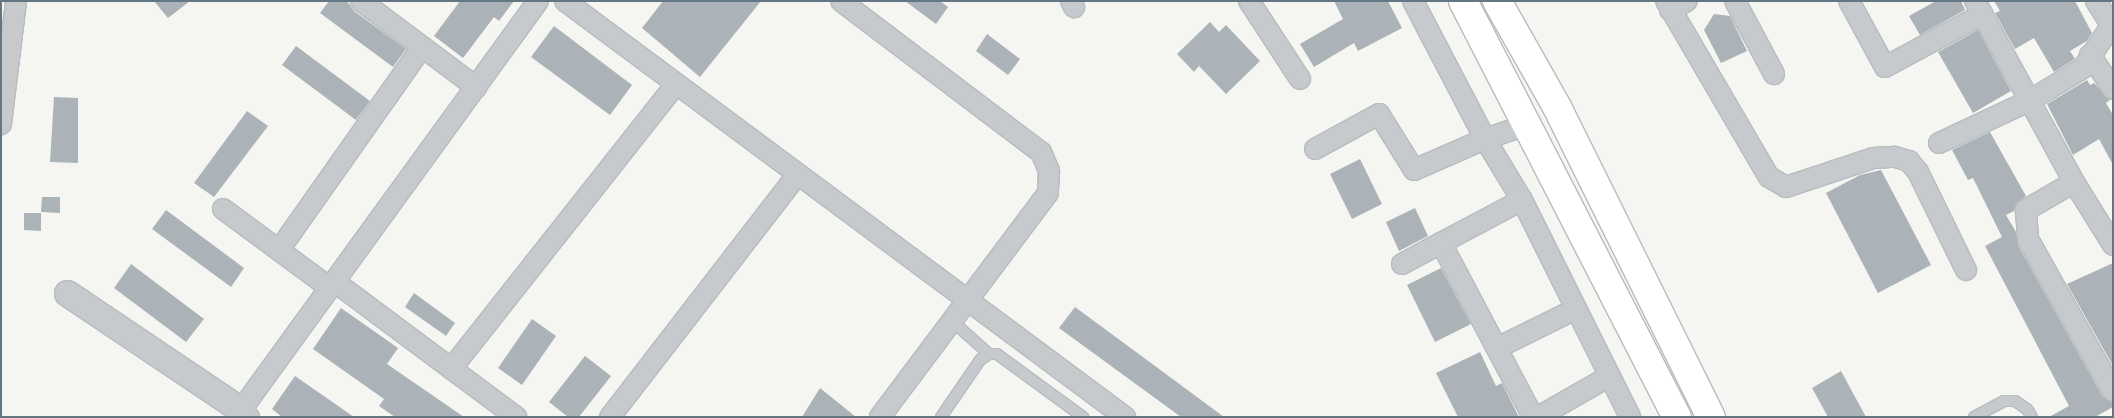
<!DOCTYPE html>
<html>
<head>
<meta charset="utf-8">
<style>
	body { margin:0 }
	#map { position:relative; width:2114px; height:418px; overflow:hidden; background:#f5f5f1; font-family:Helvetica,sans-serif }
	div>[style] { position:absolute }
	.building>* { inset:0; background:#abb3b8 }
	.roads { filter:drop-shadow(1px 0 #b6bcc0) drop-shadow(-1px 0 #b6bcc0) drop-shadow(0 1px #b6bcc0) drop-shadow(0 -1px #b6bcc0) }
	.service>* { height:10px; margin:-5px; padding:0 5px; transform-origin:5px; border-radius:5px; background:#c7cacd }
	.minor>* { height:20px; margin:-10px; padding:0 10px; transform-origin:10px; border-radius:10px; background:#c7cacd }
	.tertiary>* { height:25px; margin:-12.5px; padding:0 12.5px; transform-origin:12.5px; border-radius:12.5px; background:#c7cacd }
	.secondary>* { height:28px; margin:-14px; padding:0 14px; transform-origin:14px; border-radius:14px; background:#fff }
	span { translate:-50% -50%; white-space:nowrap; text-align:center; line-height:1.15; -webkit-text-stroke:5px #fff; paint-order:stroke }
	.frame { position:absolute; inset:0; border:2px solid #627684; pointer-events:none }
</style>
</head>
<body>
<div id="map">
	<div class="building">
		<i style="clip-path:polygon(154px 1px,190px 1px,168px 18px)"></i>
		<i style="clip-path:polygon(329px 1px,347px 1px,354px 11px,406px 49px,393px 67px,320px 13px)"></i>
		<i style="clip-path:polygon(460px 1px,514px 1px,499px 21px,494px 17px,463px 58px,434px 36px)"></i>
		<i style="clip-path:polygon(663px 1px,761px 1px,700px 77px,642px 28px)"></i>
		<i style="clip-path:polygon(905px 1px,940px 1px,948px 7px,936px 24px)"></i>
		<i style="clip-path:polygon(1334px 1px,1388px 1px,1402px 28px,1358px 51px,1354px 43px,1314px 67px,1300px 44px,1343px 19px)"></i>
		<i style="clip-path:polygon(1936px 1px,1961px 1px,1965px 10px,1920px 35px,1909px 16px)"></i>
		<i style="clip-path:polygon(1994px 1px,2075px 1px,2092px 33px,2087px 41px,2070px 51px,2075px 59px,2054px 72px,2034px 38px,2015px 49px,1995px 13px,2000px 11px)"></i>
		<i style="clip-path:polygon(1714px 14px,1730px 16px,1747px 51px,1721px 63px,1704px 30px)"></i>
		<i style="clip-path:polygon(1210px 22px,1219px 32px,1226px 25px,1260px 61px,1226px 94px,1199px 66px,1194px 72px,1177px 54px)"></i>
		<i style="clip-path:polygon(554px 26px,632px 85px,610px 115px,531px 57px)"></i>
		<i style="clip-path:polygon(1978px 30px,2011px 91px,1973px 113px,1938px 52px)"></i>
		<i style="clip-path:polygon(987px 34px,1020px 59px,1008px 75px,976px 51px)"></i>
		<i style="clip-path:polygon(296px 46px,370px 101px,356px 120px,282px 65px)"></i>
		<i style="clip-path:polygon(2087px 80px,2090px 85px,2094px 83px,2110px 100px,2106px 103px,2113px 115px,2113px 165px,2099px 139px,2073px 155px,2047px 104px)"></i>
		<i style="clip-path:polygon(54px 97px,78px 98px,78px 163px,50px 162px)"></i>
		<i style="clip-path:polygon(247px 111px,268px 126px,214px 197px,194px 183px)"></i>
		<i style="clip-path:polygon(1990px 132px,2026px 196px,2016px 204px,2014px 211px,2006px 215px,2016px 232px,2018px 245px,2103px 397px,2113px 403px,2113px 407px,2095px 417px,2049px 417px,2069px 406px,1985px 246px,2002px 237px,1973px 178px,1968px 180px,1952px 150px)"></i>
		<i style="clip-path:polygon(1360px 159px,1382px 204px,1352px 219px,1330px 174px)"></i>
		<i style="clip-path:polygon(1881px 170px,1931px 265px,1878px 293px,1826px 193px,1860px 175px)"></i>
		<i style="clip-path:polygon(42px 197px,60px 197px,60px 213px,41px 212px)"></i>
		<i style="clip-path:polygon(1415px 208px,1428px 236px,1399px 251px,1386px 222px)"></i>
		<i style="clip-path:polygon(166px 210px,244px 268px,231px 287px,152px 229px)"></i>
		<i style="clip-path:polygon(24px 213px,41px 213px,41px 231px,24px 230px)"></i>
		<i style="clip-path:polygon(2113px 263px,2113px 366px,2067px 284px)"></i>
		<i style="clip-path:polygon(131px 264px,204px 319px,186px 342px,114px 288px)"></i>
		<i style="clip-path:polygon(1441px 268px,1471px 324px,1435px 342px,1407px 285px)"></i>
		<i style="clip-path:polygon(414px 293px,455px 323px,446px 336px,405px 307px)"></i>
		<i style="clip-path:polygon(1075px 307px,1151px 363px,1224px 417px,1181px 417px,1059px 328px)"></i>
		<i style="clip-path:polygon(341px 308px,398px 348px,387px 364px,464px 417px,395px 417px,379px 406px,384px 399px,313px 349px)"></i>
		<i style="clip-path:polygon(532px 319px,556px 336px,522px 385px,498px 368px)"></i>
		<i style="clip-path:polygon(1480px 352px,1496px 386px,1502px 383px,1519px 417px,1458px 417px,1436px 373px)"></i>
		<i style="clip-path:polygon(585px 356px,611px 376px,579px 417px,568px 417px,549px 402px)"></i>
		<i style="clip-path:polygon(1841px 371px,1866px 417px,1828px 417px,1812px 388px)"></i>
		<i style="clip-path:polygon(295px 376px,354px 417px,282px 417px,272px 409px)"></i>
		<i style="clip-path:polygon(820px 388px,856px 417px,802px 417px)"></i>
	</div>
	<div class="roads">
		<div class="service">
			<i style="left:952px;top:321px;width:50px;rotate:41.7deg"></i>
			<i style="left:941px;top:417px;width:69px;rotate:-55.6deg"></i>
			<i style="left:980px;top:360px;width:11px;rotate:-34deg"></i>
			<i style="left:989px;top:354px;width:8px"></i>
			<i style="left:997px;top:354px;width:107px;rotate:36.2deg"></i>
			<i style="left:1974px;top:417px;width:34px;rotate:-28deg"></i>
			<i style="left:2004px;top:401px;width:11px"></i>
			<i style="left:2015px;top:401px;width:14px;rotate:34deg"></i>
			<i style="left:2027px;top:409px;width:9px;rotate:58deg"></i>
		</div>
		<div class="minor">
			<i style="left:361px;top:1px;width:144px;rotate:36.8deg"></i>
			<i style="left:565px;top:1px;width:698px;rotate:36.61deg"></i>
			<i style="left:841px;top:1px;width:251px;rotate:37.1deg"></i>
			<i style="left:1041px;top:152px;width:21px;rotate:67deg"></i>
			<i style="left:1049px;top:171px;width:22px;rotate:93deg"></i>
			<i style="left:1048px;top:193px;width:280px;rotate:126.9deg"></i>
			<i style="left:1071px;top:1px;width:7px;rotate:63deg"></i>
			<i style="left:1249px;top:1px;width:93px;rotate:56.8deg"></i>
			<i style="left:1413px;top:1px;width:156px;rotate:62.4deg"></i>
			<i style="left:1485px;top:139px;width:71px;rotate:58.8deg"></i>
			<i style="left:1522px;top:200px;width:242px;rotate:63.5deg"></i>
			<i style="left:1666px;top:1px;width:204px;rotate:59.7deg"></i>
			<i style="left:1769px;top:177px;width:20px;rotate:30deg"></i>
			<i style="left:1786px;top:187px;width:92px;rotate:-18.4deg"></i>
			<i style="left:1873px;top:158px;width:22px;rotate:-3deg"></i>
			<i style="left:1895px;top:157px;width:15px;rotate:16deg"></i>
			<i style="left:1909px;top:161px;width:14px;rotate:51deg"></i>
			<i style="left:1918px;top:172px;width:109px;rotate:63.9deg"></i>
			<i style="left:1735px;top:1px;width:83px;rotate:61.9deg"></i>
			<i style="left:1849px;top:1px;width:75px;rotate:61.4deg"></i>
			<i style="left:1885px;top:67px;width:111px;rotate:-28.4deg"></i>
			<i style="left:1975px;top:1px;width:206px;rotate:61.3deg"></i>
			<i style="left:2096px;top:1px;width:28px;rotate:58deg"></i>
			<i style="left:1670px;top:10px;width:19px;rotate:-28deg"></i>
			<i style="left:2090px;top:55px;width:41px;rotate:55.9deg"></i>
			<i style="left:1px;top:124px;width:124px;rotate:-83deg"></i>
			<i style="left:1939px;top:143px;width:99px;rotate:-25deg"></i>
			<i style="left:2029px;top:101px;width:63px;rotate:-31.4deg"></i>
			<i style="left:2083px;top:68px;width:54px;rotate:-56.3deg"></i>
			<i style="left:1315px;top:149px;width:73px;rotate:-28.7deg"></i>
			<i style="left:1379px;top:114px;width:66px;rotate:58deg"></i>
			<i style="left:1414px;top:170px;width:77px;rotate:-23.6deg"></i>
			<i style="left:1485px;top:139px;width:46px;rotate:-18.8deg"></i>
			<i style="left:1522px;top:200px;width:92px;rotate:152deg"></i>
			<i style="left:1441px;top:243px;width:197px;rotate:62.1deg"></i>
			<i style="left:223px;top:209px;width:133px;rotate:36.4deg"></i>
			<i style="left:2113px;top:245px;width:74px;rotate:-121.8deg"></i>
			<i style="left:2074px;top:182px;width:56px;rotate:149.7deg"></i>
			<i style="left:2026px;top:210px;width:29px;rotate:86deg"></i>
			<i style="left:2028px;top:239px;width:174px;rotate:60.8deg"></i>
			<i style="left:279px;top:250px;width:248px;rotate:-54.8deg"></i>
			<i style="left:1402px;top:264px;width:44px;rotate:-28.3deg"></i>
			<i style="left:335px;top:282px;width:226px;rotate:36.7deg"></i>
			<i style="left:1497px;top:348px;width:86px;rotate:-26.3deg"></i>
			<i style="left:451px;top:369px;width:363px;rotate:-51.7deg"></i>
			<i style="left:249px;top:417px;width:11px;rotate:-139deg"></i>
			<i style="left:241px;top:410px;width:505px;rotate:-54.01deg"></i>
			<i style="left:610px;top:417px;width:307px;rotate:-52.3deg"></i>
			<i style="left:1538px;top:417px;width:83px;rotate:-29.7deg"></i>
		</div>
		<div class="tertiary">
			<i style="left:67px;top:293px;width:210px;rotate:33.9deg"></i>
			<i style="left:241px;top:410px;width:8px;rotate:120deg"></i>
		</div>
		<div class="secondary">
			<i style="left:1463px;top:1px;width:468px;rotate:62.8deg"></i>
			<i style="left:1497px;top:1px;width:122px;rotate:60.5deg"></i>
			<i style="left:1557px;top:107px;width:346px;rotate:63.6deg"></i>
		</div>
	</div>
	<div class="frame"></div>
</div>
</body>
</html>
